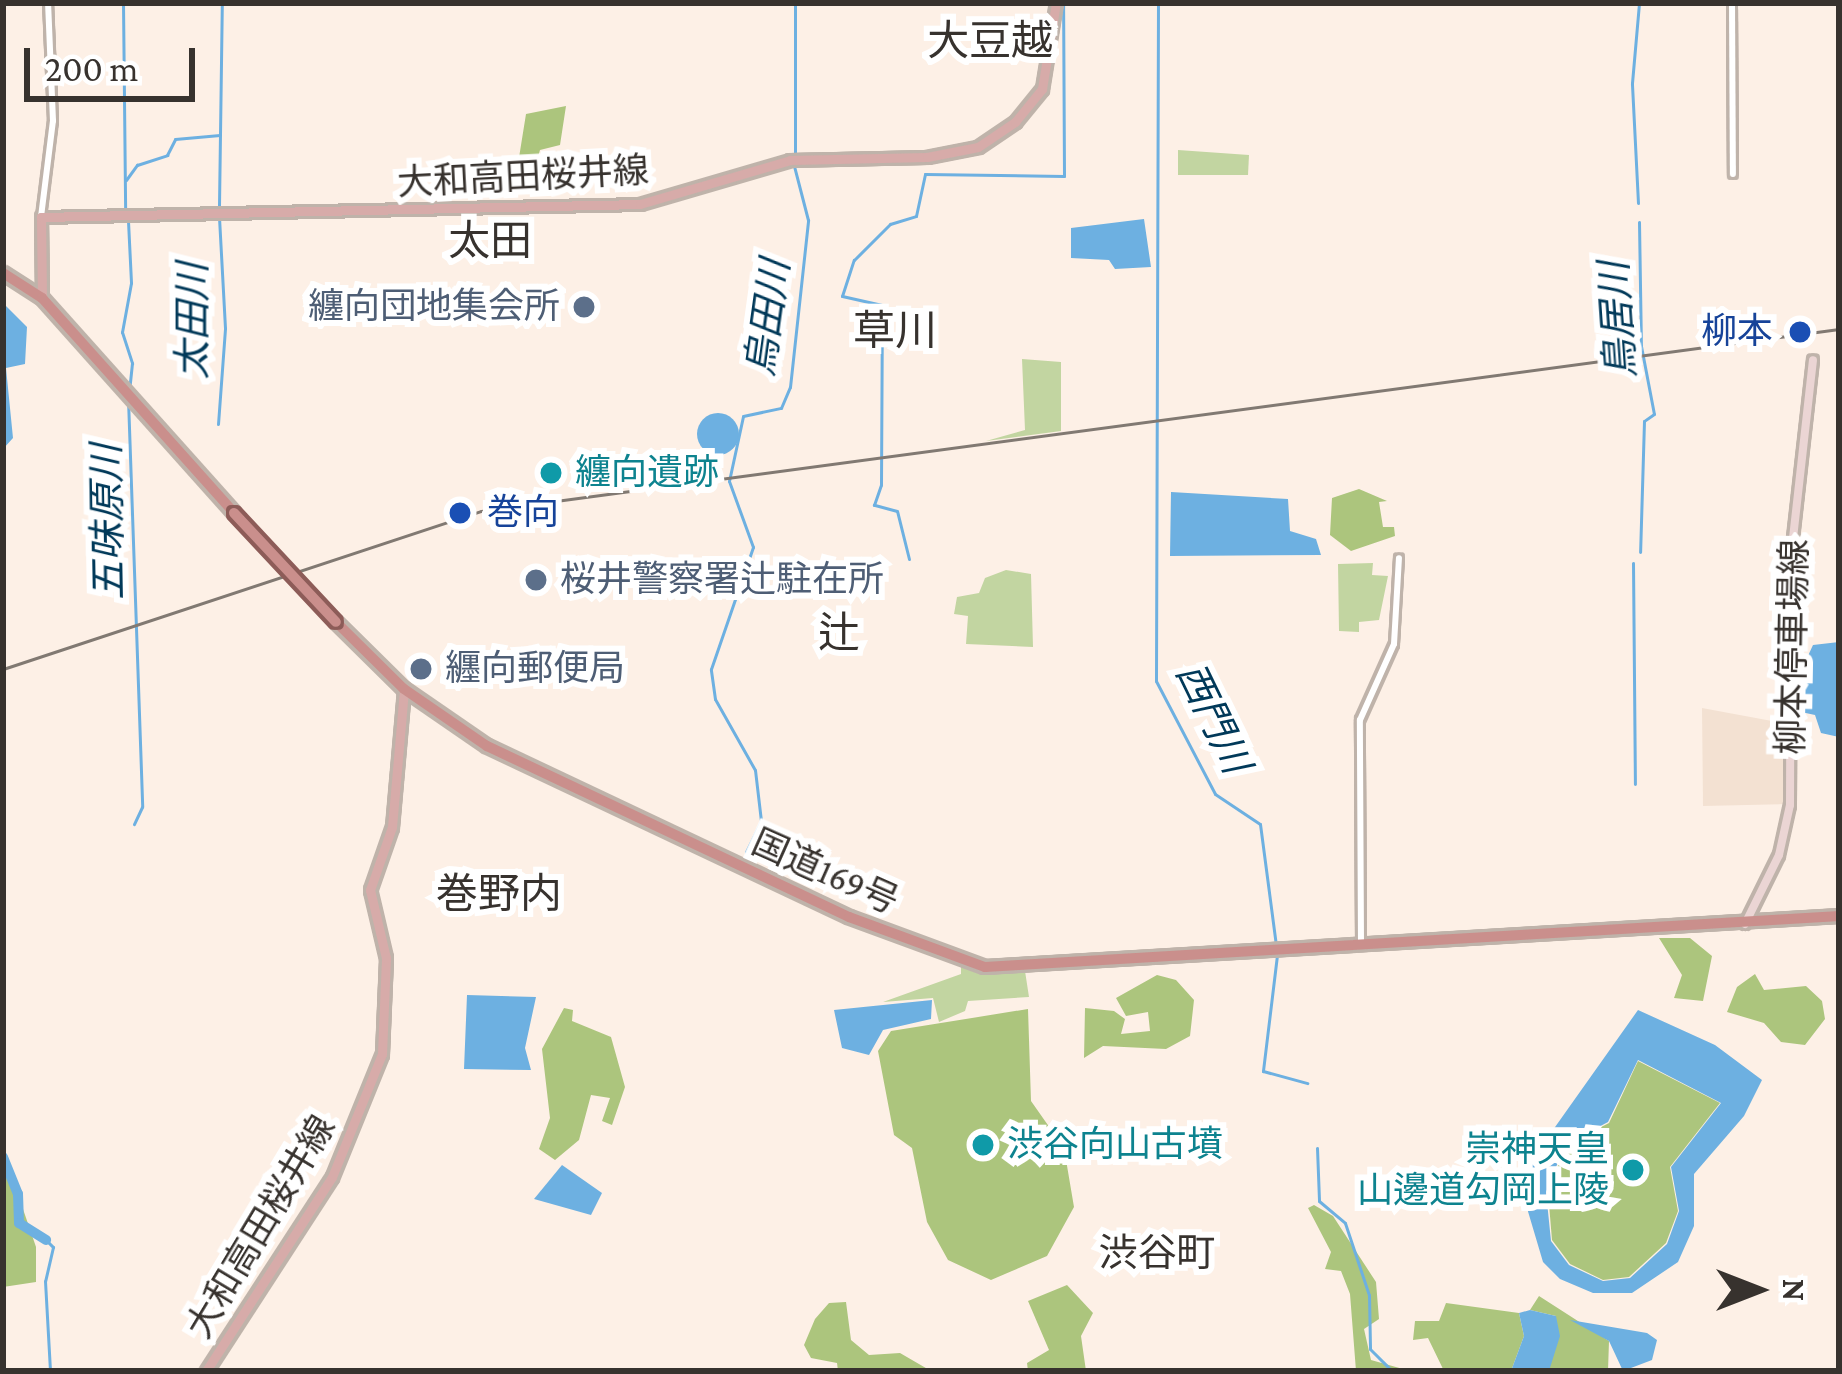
<!DOCTYPE html>
<html>
<head>
<meta charset="utf-8">
<style>
	body { margin:0 }
	#map { position:relative; width:1842px; height:1374px; overflow:hidden; background:#fdf0e6; font-family:"Crimson Pro","Noto Sans JP",serif }
	div>[style] { position:absolute }
	.built>* { inset:0; background:#f3e1d2 }
	.green>* { inset:0; background:#c2d5a1 }
	.forest>* { inset:0; background:#acc57d }
	.water>* { inset:0; background:#6db0e1 }
	.round { border-radius:50% }
	.stream>* { height:3px; margin:-1.5px; padding:0 1.5px; transform-origin:1.5px; border-radius:1.5px; background:#6db0e1 }
	.river>* { height:10px; margin:-5px; padding:0 5px; transform-origin:5px; border-radius:5px; background:#6db0e1 }
	.roads { filter:drop-shadow(3px 0 #bfb3aa) drop-shadow(-3px 0 #bfb3aa) drop-shadow(0 3px #bfb3aa) drop-shadow(0 -3px #bfb3aa) }
	.tertiary>* { height:6px; margin:-3px; padding:0 3px; transform-origin:3px; border-radius:3px; background:#fff }
	.secondary>* { height:8px; margin:-4px; padding:0 4px; transform-origin:4px; border-radius:4px; background:#ebd5d4 }
	.primary>* { height:9px; margin:-4.5px; padding:0 4.5px; transform-origin:4.5px; border-radius:4.5px; background:#d7aba9 }
	.trunk>* { height:10px; margin:-5px; padding:0 5px; transform-origin:5px; border-radius:5px; background:#ca8f8c }
	.rail>* { height:3px; margin:-1.5px; padding:0 1.5px; transform-origin:1.5px; border-radius:1.5px; background:#817972 }
	.bridges { filter:drop-shadow(3px 0 #8d5c58) drop-shadow(-3px 0 #8d5c58) drop-shadow(0 3px #8d5c58) drop-shadow(0 -3px #8d5c58) }
	.trunk-bridge>* { height:10px; margin:-5px; padding:0 5px; transform-origin:5px; border-radius:5px; background:#ca8f8c }
	.dots>* { width:33px; height:33px; translate:-50% -50%; box-sizing:border-box; border:6px solid #fff; border-radius:50% }
	span { translate:-50% -50%; white-space:nowrap; text-align:center; line-height:1.15; -webkit-text-stroke:12px #fff; paint-order:stroke }
	.street-label { font-size:36px; color:#37322e }
	.service-label { font-size:36px; color:#4e5e75 }
	.right { translate:-100% -50%; text-align:right }
	.left { translate:0 -50%; text-align:left }
	.transit-label { font-size:36px; color:#164399 }
	.culture-label { font-size:36px; color:#0d838f }
	.water-label { font-size:39px; color:#013959; font-style:italic }
	.neighbourhood-label { font-size:39px; color:#37322e }
	.quarter-label { font-size:42px; color:#37322e }
	.frame { position:absolute; inset:0; border:6px solid #37322e; pointer-events:none }
	.north { position:absolute; left:1698px; top:1230px; width:120px; height:120px; -webkit-text-stroke:9px #fff; paint-order:stroke; rotate:90deg; font-size:33px; font-weight:700; line-height:48px; text-align:center; color:#37322e }
	.north::after { content:''; display:block; margin:auto; width:42px; height:54px; background:#37322e; clip-path:polygon(50% 0,100% 100%,50% 72%,0 100%) }
	.scale { position:absolute; left:24px; top:48px; width:171px; height:54px; box-sizing:border-box; border:6px solid #37322e; border-top:0; padding-left:15px; font-size:36px; line-height:42px; white-space:nowrap; color:#37322e; -webkit-text-stroke:9px #fff; paint-order:stroke }
</style>
</head>
<body>
<div id="map">
	<div class="built">
		<i style="clip-path:polygon(1702px 708px,1788px 724px,1788px 804px,1703px 806px)"></i>
	</div>
	<div class="green">
		<i style="clip-path:polygon(1178px 150px,1249px 155px,1248px 175px,1178px 175px)"></i>
		<i style="clip-path:polygon(1022px 359px,1061px 362px,1061px 431px,986px 441px,1025px 430px)"></i>
		<i style="clip-path:polygon(1373px 563px,1372px 575px,1388px 576px,1379px 620px,1359px 622px,1359px 632px,1339px 631px,1338px 564px)"></i>
		<i style="clip-path:polygon(1006px 570px,1031px 574px,1033px 647px,966px 644px,968px 616px,954px 614px,957px 597px,979px 593px,985px 578px)"></i>
		<i style="clip-path:polygon(961px 965px,1025px 971px,1029px 997px,968px 1001px,965px 1011px,939px 1022px,933px 998px,883px 1002px,961px 974px)"></i>
	</div>
	<div class="forest">
		<i style="clip-path:polygon(566px 106px,560px 145px,540px 150px,534px 171px,517px 170px,526px 114px)"></i>
		<i style="clip-path:polygon(1359px 489px,1387px 501px,1379px 502px,1383px 527px,1394px 527px,1395px 536px,1351px 551px,1330px 535px,1332px 498px)"></i>
		<i style="clip-path:polygon(1659px 938px,1690px 938px,1712px 956px,1703px 1001px,1674px 998px,1682px 975px)"></i>
		<i style="clip-path:polygon(1755px 974px,1764px 990px,1806px 986px,1822px 1001px,1825px 1019px,1805px 1045px,1781px 1042px,1764px 1023px,1727px 1012px,1737px 987px)"></i>
		<i style="clip-path:polygon(1157px 975px,1176px 980px,1194px 1000px,1190px 1036px,1166px 1049px,1103px 1046px,1084px 1058px,1085px 1008px,1114px 1011px,1125px 1019px,1121px 1034px,1150px 1031px,1148px 1012px,1126px 1016px,1116px 998px)"></i>
		<i style="clip-path:polygon(564px 1008px,573px 1010px,572px 1021px,611px 1037px,625px 1087px,612px 1125px,602px 1121px,610px 1098px,591px 1095px,579px 1140px,555px 1160px,539px 1149px,550px 1118px,542px 1049px)"></i>
		<i style="clip-path:polygon(1028px 1009px,1031px 1101px,1064px 1148px,1074px 1207px,1047px 1256px,991px 1280px,948px 1260px,927px 1222px,912px 1148px,894px 1135px,878px 1051px,891px 1031px)"></i>
		<i style="clip-path:polygon(1638px 1061px,1720px 1103px,1670px 1167px,1678px 1211px,1666px 1243px,1629px 1277px,1603px 1280px,1570px 1264px,1552px 1240px,1548px 1192px,1566px 1145px,1609px 1123px)"></i>
		<i style="clip-path:polygon(3px 1151px,36px 1247px,36px 1282px,3px 1287px)"></i>
		<i style="clip-path:polygon(1314px 1205px,1333px 1216px,1376px 1282px,1379px 1319px,1364px 1329px,1371px 1360px,1410px 1371px,1356px 1371px,1350px 1294px,1341px 1271px,1325px 1269px,1331px 1252px,1308px 1208px)"></i>
		<i style="clip-path:polygon(1067px 1285px,1093px 1313px,1081px 1336px,1086px 1371px,1028px 1371px,1027px 1363px,1049px 1350px,1028px 1301px)"></i>
		<i style="clip-path:polygon(1539px 1296px,1609px 1341px,1608px 1371px,1549px 1371px,1556px 1316px,1530px 1310px)"></i>
		<i style="clip-path:polygon(846px 1302px,851px 1340px,869px 1355px,900px 1353px,931px 1371px,838px 1371px,837px 1363px,811px 1358px,804px 1345px,815px 1319px,829px 1303px)"></i>
		<i style="clip-path:polygon(1446px 1303px,1519px 1313px,1524px 1336px,1511px 1371px,1444px 1371px,1428px 1338px,1413px 1340px,1415px 1321px,1439px 1321px)"></i>
	</div>
	<div class="water">
		<i style="clip-path:polygon(1144px 219px,1151px 267px,1115px 269px,1109px 260px,1071px 258px,1071px 228px)"></i>
		<i style="clip-path:polygon(5px 305px,27px 327px,25px 364px,6px 368px,13px 438px,3px 449px)"></i>
		<i class="round" style="left:697px;top:413px;width:42px;height:42px"></i>
		<i style="clip-path:polygon(1171px 492px,1288px 499px,1290px 531px,1316px 539px,1321px 555px,1170px 556px)"></i>
		<i style="clip-path:polygon(1839px 642px,1839px 737px,1821px 733px,1815px 715px,1801px 712px,1801px 671px,1813px 645px)"></i>
		<i style="clip-path:polygon(467px 995px,536px 997px,525px 1048px,531px 1070px,464px 1069px)"></i>
		<i style="clip-path:polygon(932px 1000px,931px 1019px,883px 1030px,869px 1055px,842px 1048px,834px 1010px)"></i>
		<i style="clip-path:polygon(evenodd,1638px 1010px,1715px 1045px,1762px 1080px,1744px 1116px,1694px 1174px,1694px 1226px,1678px 1262px,1632px 1293px,1593px 1293px,1560px 1279px,1543px 1262px,1521px 1188px,1526px 1168px,1638px 1010px,1638px 1060px,1721px 1103px,1671px 1167px,1679px 1211px,1667px 1244px,1630px 1278px,1603px 1281px,1569px 1265px,1551px 1241px,1546px 1192px,1565px 1145px,1608px 1122px,1638px 1060px)"></i>
		<i style="clip-path:polygon(562px 1165px,602px 1193px,591px 1215px,534px 1199px)"></i>
		<i style="clip-path:polygon(1530px 1310px,1556px 1316px,1560px 1336px,1549px 1371px,1511px 1371px,1524px 1336px,1519px 1313px)"></i>
		<i style="clip-path:polygon(1570px 1320px,1647px 1333px,1657px 1340px,1652px 1360px,1623px 1371px,1609px 1341px)"></i>
	</div>
	<div class="stream">
		<i style="left:123px;top:3px;width:207px;rotate:89.4deg"></i>
		<i style="left:795px;top:3px;width:151px;rotate:90deg"></i>
		<i style="left:1158px;top:3px;width:678px;rotate:90.17deg"></i>
		<i style="left:1156px;top:681px;width:127px;rotate:62.4deg"></i>
		<i style="left:1215px;top:794px;width:54px;rotate:33.7deg"></i>
		<i style="left:1260px;top:824px;width:123px;rotate:82.5deg"></i>
		<i style="left:126px;top:180px;width:19px;rotate:-54deg"></i>
		<i style="left:137px;top:165px;width:32px;rotate:-18deg"></i>
		<i style="left:167px;top:155px;width:18px;rotate:-63deg"></i>
		<i style="left:175px;top:139px;width:45px;rotate:-5.1deg"></i>
		<i style="left:1638px;top:203px;width:120px;rotate:-92.9deg"></i>
		<i style="left:1632px;top:83px;width:80px;rotate:-85deg"></i>
		<i style="left:219px;top:206px;width:203px;rotate:-89.2deg"></i>
		<i style="left:128px;top:221px;width:62px;rotate:87.2deg"></i>
		<i style="left:131px;top:283px;width:50px;rotate:100.4deg"></i>
		<i style="left:122px;top:332px;width:33px;rotate:72deg"></i>
		<i style="left:132px;top:363px;width:27px;rotate:96deg"></i>
		<i style="left:1639px;top:222px;width:124px;rotate:89.1deg"></i>
		<i style="left:1641px;top:346px;width:69px;rotate:79.2deg"></i>
		<i style="left:1654px;top:414px;width:12px;rotate:145deg"></i>
		<i style="left:1644px;top:421px;width:131px;rotate:91.7deg"></i>
		<i style="left:128px;top:399px;width:408px;rotate:88deg"></i>
		<i style="left:142px;top:807px;width:19px;rotate:115deg"></i>
		<i style="left:218px;top:424px;width:96px;rotate:-85.8deg"></i>
		<i style="left:225px;top:328px;width:110px;rotate:-93.1deg"></i>
		<i style="left:909px;top:559px;width:49px;rotate:-104deg"></i>
		<i style="left:897px;top:511px;width:24px;rotate:-165deg"></i>
		<i style="left:874px;top:505px;width:21px;rotate:-71deg"></i>
		<i style="left:881px;top:485px;width:180px;rotate:-89.7deg"></i>
		<i style="left:882px;top:305px;width:41px;rotate:-167.3deg"></i>
		<i style="left:842px;top:296px;width:38px;rotate:-72deg"></i>
		<i style="left:854px;top:260px;width:51px;rotate:-45deg"></i>
		<i style="left:890px;top:224px;width:27px;rotate:-17deg"></i>
		<i style="left:916px;top:216px;width:43px;rotate:-77.9deg"></i>
		<i style="left:925px;top:174px;width:139px;rotate:0.8deg"></i>
		<i style="left:1064px;top:176px;width:173px;rotate:-90.3deg"></i>
		<i style="left:1633px;top:563px;width:221px;rotate:89.5deg"></i>
		<i style="left:746px;top:852px;width:34px;rotate:-64deg"></i>
		<i style="left:761px;top:821px;width:51px;rotate:-96.7deg"></i>
		<i style="left:755px;top:770px;width:81px;rotate:-119.4deg"></i>
		<i style="left:715px;top:699px;width:30px;rotate:-98deg"></i>
		<i style="left:711px;top:669px;width:129px;rotate:-71deg"></i>
		<i style="left:753px;top:547px;width:70px;rotate:-110deg"></i>
		<i style="left:729px;top:481px;width:66px;rotate:-77.8deg"></i>
		<i style="left:743px;top:416px;width:39px;rotate:-12deg"></i>
		<i style="left:781px;top:408px;width:23px;rotate:-67deg"></i>
		<i style="left:790px;top:387px;width:168px;rotate:-83.8deg"></i>
		<i style="left:808px;top:220px;width:56px;rotate:-104.5deg"></i>
		<i style="left:1277px;top:955px;width:117px;rotate:96.9deg"></i>
		<i style="left:1263px;top:1071px;width:46px;rotate:15.3deg"></i>
		<i style="left:1317px;top:1148px;width:53px;rotate:87.8deg"></i>
		<i style="left:1319px;top:1201px;width:34px;rotate:40deg"></i>
		<i style="left:1345px;top:1223px;width:76px;rotate:71.6deg"></i>
		<i style="left:1369px;top:1295px;width:54px;rotate:88.9deg"></i>
		<i style="left:1370px;top:1349px;width:31px;rotate:45deg"></i>
		<i style="left:46px;top:1240px;width:10px;rotate:45deg"></i>
		<i style="left:53px;top:1247px;width:35px;rotate:103deg"></i>
		<i style="left:45px;top:1281px;width:90px;rotate:86.8deg"></i>
	</div>
	<div class="river">
		<i style="left:3px;top:1157px;width:40px;rotate:68deg"></i>
		<i style="left:18px;top:1194px;width:29px;rotate:88deg"></i>
		<i style="left:19px;top:1223px;width:32px;rotate:32deg"></i>
	</div>
	<div class="roads">
		<div class="tertiary">
			<i style="left:1732px;top:3px;width:171px;rotate:89.7deg"></i>
			<i style="left:41px;top:217px;width:97px;rotate:-82.9deg"></i>
			<i style="left:53px;top:121px;width:118px;rotate:-92.4deg"></i>
			<i style="left:1361px;top:942px;width:222px;rotate:-90.3deg"></i>
			<i style="left:1360px;top:720px;width:83px;rotate:-65.9deg"></i>
			<i style="left:1394px;top:644px;width:86px;rotate:-86.7deg"></i>
		</div>
		<div class="secondary">
			<i style="left:1745px;top:924px;width:77px;rotate:-63.8deg"></i>
			<i style="left:1779px;top:855px;width:51px;rotate:-77.6deg"></i>
			<i style="left:1790px;top:805px;width:249px;rotate:-89.8deg"></i>
			<i style="left:1791px;top:556px;width:197px;rotate:-83.6deg"></i>
		</div>
		<div class="primary">
			<i style="left:42px;top:298px;width:81px;rotate:-90.7deg"></i>
			<i style="left:41px;top:217px;width:599px;rotate:-1.24deg"></i>
			<i style="left:640px;top:204px;width:156px;rotate:-16.3deg"></i>
			<i style="left:790px;top:160px;width:137px;rotate:-1.3deg"></i>
			<i style="left:927px;top:157px;width:52px;rotate:-11.1deg"></i>
			<i style="left:978px;top:147px;width:45px;rotate:-34deg"></i>
			<i style="left:1015px;top:122px;width:43px;rotate:-50.7deg"></i>
			<i style="left:1042px;top:89px;width:87px;rotate:-80.8deg"></i>
			<i style="left:206px;top:1371px;width:231px;rotate:-57deg"></i>
			<i style="left:332px;top:1177px;width:133px;rotate:-67.9deg"></i>
			<i style="left:382px;top:1054px;width:96px;rotate:-87.6deg"></i>
			<i style="left:386px;top:958px;width:70px;rotate:-103.2deg"></i>
			<i style="left:370px;top:890px;width:67px;rotate:-70.8deg"></i>
			<i style="left:392px;top:827px;width:139px;rotate:-85deg"></i>
		</div>
		<div class="trunk">
			<i style="left:3px;top:273px;width:46px;rotate:32.7deg"></i>
			<i style="left:42px;top:298px;width:288px;rotate:48.2deg"></i>
			<i style="left:336px;top:622px;width:95px;rotate:44.6deg"></i>
			<i style="left:404px;top:689px;width:101px;rotate:34.5deg"></i>
			<i style="left:487px;top:746px;width:400px;rotate:25.3deg"></i>
			<i style="left:849px;top:917px;width:145px;rotate:20.2deg"></i>
			<i style="left:985px;top:967px;width:856px;rotate:-3.42deg"></i>
		</div>
	</div>
	<div class="rail">
		<i style="left:3px;top:669px;width:503px;rotate:-18.29deg"></i>
		<i style="left:481px;top:511px;width:1370px;rotate:-7.63deg"></i>
	</div>
	<div class="bridges">
		<div class="trunk-bridge">
			<i style="left:234px;top:513px;width:149px;rotate:46.9deg"></i>
		</div>
	</div>
	<div class="dots">
		<i style="left:584px;top:307px;background:#5c6f8a"></i>
		<i style="left:1800px;top:332px;background:#1a4fb4"></i>
		<i style="left:551px;top:473px;background:#0f9aa8"></i>
		<i style="left:460px;top:513px;background:#1a4fb4"></i>
		<i style="left:536px;top:580px;background:#5c6f8a"></i>
		<i style="left:421px;top:669px;background:#5c6f8a"></i>
		<i style="left:983px;top:1145px;background:#0f9aa8"></i>
		<i style="left:1633px;top:1170px;background:#0f9aa8"></i>
	</div>
	<div class="street-label">
		<span style="left:523px;top:177px;rotate:-3deg">大和高田桜井線</span>
		<span style="left:1793px;top:647px;rotate:-89deg">柳本停車場線</span>
		<span style="left:825px;top:872px;rotate:24deg">国道169号</span>
		<span style="left:261px;top:1227px;rotate:-59deg">大和高田桜井線</span>
	</div>
	<div class="service-label">
		<span class="right" style="left:560px;top:307px">纏向団地集会所</span>
		<span class="left" style="left:560px;top:580px">桜井警察署辻駐在所</span>
		<span class="left" style="left:445px;top:669px">纒向郵便局</span>
	</div>
	<div class="transit-label">
		<span class="right" style="left:1773px;top:332px">柳本</span>
		<span class="left" style="left:487px;top:513px">巻向</span>
	</div>
	<div class="culture-label">
		<span class="left" style="left:575px;top:473px">纏向遺跡</span>
		<span class="left" style="left:1007px;top:1145px">渋谷向山古墳</span>
		<span class="right" style="left:1609px;top:1170px">崇神天皇<br>山邊道勾岡上陵</span>
	</div>
	<div class="water-label">
		<span style="left:768px;top:318px;rotate:-82deg">烏田川</span>
		<span style="left:1618px;top:320px;rotate:-94deg">鳥居川</span>
		<span style="left:193px;top:321px;rotate:-90deg">太田川</span>
		<span style="left:108px;top:522px;rotate:-91deg">五味原川</span>
		<span style="left:1213px;top:718px;rotate:64deg">西門川</span>
	</div>
	<div class="neighbourhood-label">
		<span style="left:1157px;top:1253px">渋谷町</span>
	</div>
	<div class="quarter-label">
		<span style="left:990px;top:41px">大豆越</span>
		<span style="left:490px;top:241px">太田</span>
		<span style="left:895px;top:331px">草川</span>
		<span style="left:839px;top:633px">辻</span>
		<span style="left:499px;top:894px">巻野内</span>
	</div>
	<div class="frame"></div>
	<div class="north">N</div>
	<div class="scale">200 m</div>
</div>
</body>
</html>
